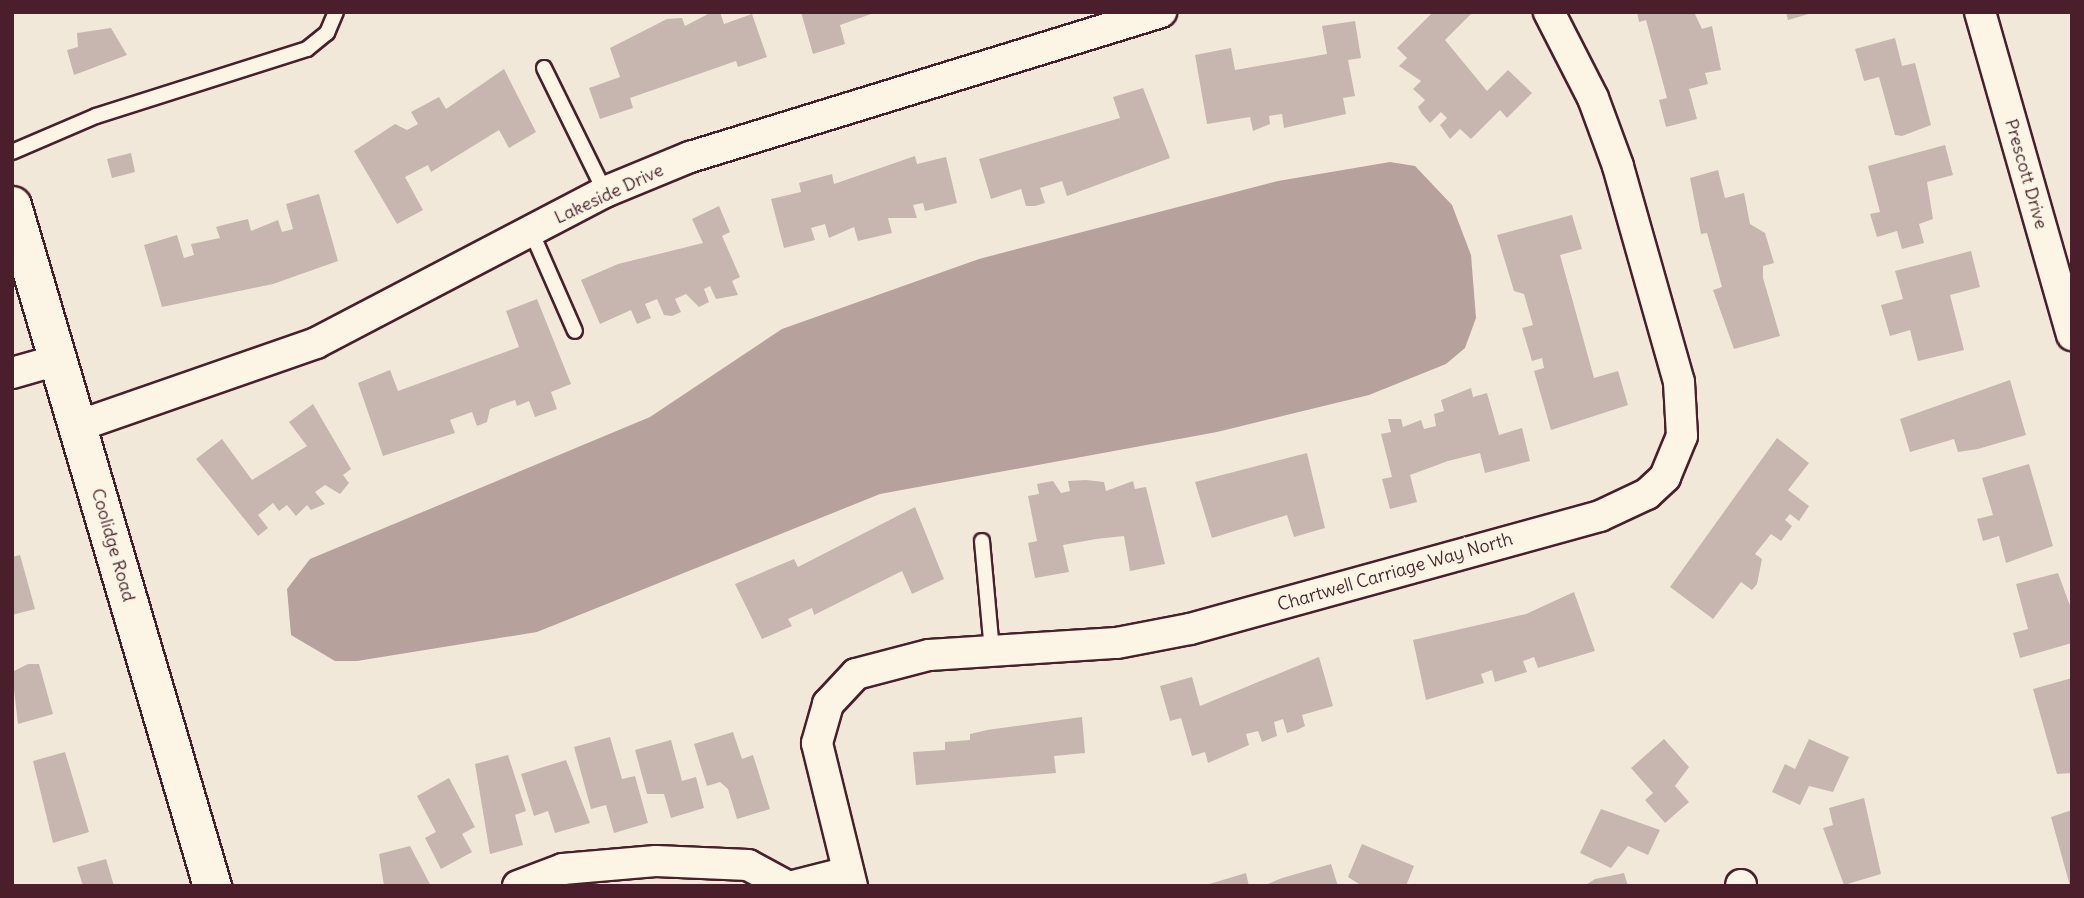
<!DOCTYPE html>
<html>
<head>
<meta charset="utf-8">
<style>
	body { margin:0 }
	#map { position:relative; width:2084px; height:898px; overflow:hidden; background:#f1e8da; font-family:Delius,sans-serif }
	div>[style] { position:absolute }
	.water>* { inset:0; background:#b6a19c }
	.building>* { inset:0; background:#c7b6af }
	.roads { filter:drop-shadow(2px 0 #4a1f2b) drop-shadow(-2px 0 #4a1f2b) drop-shadow(0 2px #4a1f2b) drop-shadow(0 -2px #4a1f2b) }
	.service>* { height:14px; margin:-7px; padding:0 7px; transform-origin:7px; border-radius:7px; background:#fcf5e5 }
	.minor>* { height:30px; margin:-15px; padding:0 15px; transform-origin:15px; border-radius:15px; background:#fcf5e5 }
	.tertiary>* { height:37px; margin:-18.5px; padding:0 18.5px; transform-origin:18.5px; border-radius:18.5px; background:#fcf5e5 }
	span { translate:-50% -50%; white-space:nowrap; text-align:center; line-height:1.15; -webkit-text-stroke:6px #fcf5e5; paint-order:stroke }
	.street-label { font-size:18px; color:#4a1f2b }
	.frame { position:absolute; inset:0; border:14px solid #4a1f2b; pointer-events:none }
</style>
</head>
<body>
<div id="map">
	<div class="water">
		<i style="clip-path:polygon(1390px 162px,1415px 166px,1452px 205px,1471px 255px,1476px 318px,1465px 348px,1446px 364px,1369px 395px,1217px 432px,880px 494px,537px 632px,357px 661px,335px 661px,291px 635px,287px 589px,310px 559px,650px 417px,782px 329px,979px 259px,1278px 181px)"></i>
	</div>
	<div class="building">
		<i style="clip-path:polygon(712px 12px,720px 12px,724px 24px,752px 14px,767px 57px,738px 67px,736px 61px,630px 98px,633px 108px,600px 119px,589px 88px,620px 77px,610px 48px,667px 19px,682px 18px,685px 26px)"></i>
		<i style="clip-path:polygon(801px 12px,874px 12px,874px 13px,840px 25px,845px 44px,813px 54px)"></i>
		<i style="clip-path:polygon(1433px 12px,1473px 12px,1445px 40px,1487px 91px,1508px 70px,1532px 93px,1507px 118px,1500px 110px,1471px 139px,1460px 129px,1450px 139px,1440px 125px,1447px 118px,1441px 112px,1430px 123px,1422px 114px,1418px 107px,1425px 100px,1413px 89px,1421px 81px,1399px 66px,1407px 58px,1397px 48px)"></i>
		<i style="clip-path:polygon(1637px 12px,1694px 12px,1702px 29px,1712px 26px,1721px 70px,1705px 73px,1708px 84px,1689px 89px,1697px 119px,1666px 127px,1659px 100px,1667px 98px,1646px 20px,1639px 22px)"></i>
		<i style="clip-path:polygon(1786px 12px,1812px 12px,1812px 13px,1788px 20px)"></i>
		<i style="clip-path:polygon(1355px 21px,1361px 58px,1348px 60px,1355px 96px,1343px 98px,1346px 114px,1284px 128px,1282px 114px,1269px 116px,1270px 124px,1253px 131px,1250px 117px,1207px 124px,1195px 55px,1231px 48px,1235px 70px,1327px 54px,1322px 26px)"></i>
		<i style="clip-path:polygon(111px 28px,127px 55px,74px 75px,67px 50px,78px 47px,77px 33px)"></i>
		<i style="clip-path:polygon(1895px 38px,1902px 66px,1915px 63px,1931px 125px,1902px 136px,1895px 135px,1879px 77px,1864px 81px,1855px 49px)"></i>
		<i style="clip-path:polygon(504px 69px,536px 132px,509px 148px,499px 130px,431px 172px,428px 165px,405px 177px,423px 210px,397px 224px,354px 151px,395px 124px,407px 130px,418px 124px,411px 112px,439px 97px,446px 109px)"></i>
		<i style="clip-path:polygon(1143px 88px,1170px 158px,1067px 196px,1062px 181px,1040px 188px,1045px 203px,1035px 206px,1026px 206px,1021px 189px,991px 199px,979px 159px,1120px 118px,1113px 97px)"></i>
		<i style="clip-path:polygon(1945px 145px,1953px 175px,1927px 182px,1933px 219px,1919px 224px,1924px 243px,1902px 249px,1897px 231px,1877px 237px,1870px 214px,1880px 212px,1868px 166px)"></i>
		<i style="clip-path:polygon(131px 153px,135px 172px,112px 178px,107px 159px)"></i>
		<i style="clip-path:polygon(915px 156px,917px 164px,946px 157px,957px 203px,925px 211px,923px 203px,913px 205px,917px 218px,888px 218px,892px 233px,858px 241px,854px 227px,829px 238px,825px 224px,811px 228px,815px 240px,784px 248px,771px 199px,801px 192px,799px 183px,832px 174px,834px 184px)"></i>
		<i style="clip-path:polygon(1718px 170px,1725px 198px,1744px 193px,1750px 224px,1765px 233px,1774px 263px,1763px 266px,1763px 278px,1780px 336px,1734px 349px,1713px 290px,1722px 287px,1707px 233px,1701px 234px,1690px 178px)"></i>
		<i style="clip-path:polygon(319px 194px,338px 261px,273px 284px,162px 307px,144px 245px,177px 235px,184px 258px,194px 255px,191px 244px,220px 238px,216px 227px,223px 225px,248px 219px,251px 231px,278px 220px,282px 232px,293px 229px,286px 204px)"></i>
		<i style="clip-path:polygon(719px 206px,730px 232px,722px 236px,740px 277px,732px 281px,738px 295px,716px 299px,710px 286px,704px 289px,709px 302px,699px 307px,686px 294px,675px 299px,681px 312px,672px 316px,664px 315px,657px 299px,645px 304px,651px 318px,637px 324px,631px 310px,600px 324px,581px 280px,618px 264px,703px 243px,692px 219px)"></i>
		<i style="clip-path:polygon(1572px 215px,1582px 249px,1560px 255px,1594px 378px,1618px 371px,1628px 405px,1551px 430px,1534px 371px,1544px 368px,1542px 358px,1532px 361px,1522px 328px,1533px 325px,1524px 294px,1514px 291px,1497px 235px)"></i>
		<i style="clip-path:polygon(1971px 251px,1980px 287px,1950px 295px,1964px 350px,1918px 361px,1910px 330px,1890px 336px,1881px 305px,1903px 299px,1895px 271px)"></i>
		<i style="clip-path:polygon(537px 299px,571px 384px,551px 392px,557px 409px,535px 417px,529px 401px,517px 406px,515px 400px,490px 409px,487px 422px,477px 426px,472px 412px,450px 420px,455px 433px,383px 456px,358px 383px,390px 370px,398px 391px,519px 347px,506px 311px)"></i>
		<i style="clip-path:polygon(2010px 380px,2026px 435px,1978px 449px,1958px 452px,1954px 439px,1910px 452px,1900px 419px)"></i>
		<i style="clip-path:polygon(1471px 388px,1473px 397px,1487px 393px,1499px 435px,1522px 428px,1530px 461px,1485px 473px,1480px 453px,1448px 461px,1410px 475px,1417px 502px,1390px 509px,1382px 479px,1392px 477px,1381px 434px,1391px 432px,1388px 419px,1401px 419px,1403px 427px,1421px 420px,1424px 429px,1436px 426px,1434px 414px,1444px 411px,1441px 400px)"></i>
		<i style="clip-path:polygon(313px 404px,351px 469px,343px 475px,349px 483px,340px 494px,325px 485px,315px 492px,325px 504px,311px 510px,307px 505px,296px 516px,287px 505px,279px 511px,273px 503px,258px 515px,268px 528px,258px 536px,196px 459px,222px 439px,252px 480px,307px 446px,289px 422px)"></i>
		<i style="clip-path:polygon(1777px 438px,1809px 463px,1788px 490px,1809px 506px,1799px 521px,1790px 514px,1785px 520px,1792px 526px,1781px 541px,1771px 534px,1755px 554px,1762px 559px,1757px 584px,1752px 590px,1741px 582px,1713px 619px,1670px 587px)"></i>
		<i style="clip-path:polygon(1307px 453px,1325px 528px,1294px 537px,1287px 515px,1212px 538px,1195px 482px)"></i>
		<i style="clip-path:polygon(2029px 464px,2053px 546px,2006px 563px,1999px 536px,1983px 541px,1977px 519px,1993px 515px,1982px 478px)"></i>
		<i style="clip-path:polygon(1086px 480px,1104px 482px,1106px 491px,1133px 481px,1135px 489px,1146px 487px,1165px 564px,1130px 571px,1124px 536px,1096px 539px,1063px 545px,1069px 572px,1035px 578px,1028px 543px,1037px 541px,1028px 496px,1039px 494px,1037px 484px,1053px 481px,1061px 493px,1070px 491px,1068px 481px)"></i>
		<i style="clip-path:polygon(915px 507px,944px 579px,912px 594px,902px 571px,814px 615px,812px 608px,788px 619px,792px 626px,762px 639px,735px 584px,794px 559px,798px 567px)"></i>
		<i style="clip-path:polygon(20px 555px,35px 609px,12px 615px,12px 557px)"></i>
		<i style="clip-path:polygon(2058px 573px,2072px 611px,2072px 643px,2020px 658px,2013px 633px,2028px 629px,2016px 584px)"></i>
		<i style="clip-path:polygon(1574px 592px,1595px 651px,1538px 668px,1534px 657px,1523px 661px,1527px 672px,1495px 682px,1492px 670px,1481px 674px,1484px 683px,1426px 700px,1413px 640px,1526px 614px)"></i>
		<i style="clip-path:polygon(1319px 657px,1333px 706px,1302px 715px,1305px 726px,1297px 730px,1287px 733px,1283px 719px,1274px 722px,1277px 736px,1262px 742px,1258px 731px,1246px 734px,1249px 745px,1208px 763px,1205px 752px,1192px 756px,1181px 718px,1170px 721px,1160px 686px,1192px 677px,1200px 706px)"></i>
		<i style="clip-path:polygon(28px 664px,39px 664px,53px 714px,18px 724px,12px 672px)"></i>
		<i style="clip-path:polygon(2072px 678px,2072px 773px,2057px 774px,2033px 689px)"></i>
		<i style="clip-path:polygon(1082px 717px,1085px 753px,1054px 756px,1056px 773px,916px 785px,913px 752px,945px 750px,945px 742px,970px 740px,970px 734px,987px 730px)"></i>
		<i style="clip-path:polygon(733px 732px,742px 759px,753px 755px,770px 809px,737px 819px,728px 789px,720px 782px,707px 786px,694px 744px)"></i>
		<i style="clip-path:polygon(610px 737px,622px 779px,635px 776px,648px 823px,614px 833px,606px 805px,591px 809px,574px 747px)"></i>
		<i style="clip-path:polygon(1664px 739px,1689px 767px,1675px 786px,1689px 802px,1665px 823px,1645px 800px,1653px 793px,1631px 768px)"></i>
		<i style="clip-path:polygon(1809px 739px,1849px 757px,1833px 792px,1809px 786px,1800px 805px,1772px 792px,1785px 764px,1795px 769px)"></i>
		<i style="clip-path:polygon(671px 740px,682px 781px,696px 777px,704px 808px,671px 818px,664px 794px,647px 794px,635px 750px)"></i>
		<i style="clip-path:polygon(65px 752px,89px 832px,53px 843px,33px 761px)"></i>
		<i style="clip-path:polygon(508px 755px,526px 811px,515px 815px,523px 845px,490px 854px,475px 764px)"></i>
		<i style="clip-path:polygon(566px 760px,590px 823px,555px 833px,548px 811px,534px 816px,521px 774px)"></i>
		<i style="clip-path:polygon(449px 778px,475px 827px,462px 834px,472px 852px,441px 869px,425px 838px,436px 832px,417px 796px)"></i>
		<i style="clip-path:polygon(1864px 798px,1881px 874px,1844px 885px,1823px 828px,1833px 825px,1829px 808px)"></i>
		<i style="clip-path:polygon(1601px 809px,1660px 830px,1648px 855px,1628px 846px,1611px 868px,1580px 853px)"></i>
		<i style="clip-path:polygon(2072px 810px,2072px 886px,2070px 886px,2051px 817px)"></i>
		<i style="clip-path:polygon(1362px 844px,1414px 866px,1406px 886px,1362px 886px,1348px 877px)"></i>
		<i style="clip-path:polygon(410px 846px,431px 886px,384px 886px,379px 854px)"></i>
		<i style="clip-path:polygon(106px 859px,114px 886px,83px 886px,77px 867px)"></i>
		<i style="clip-path:polygon(1331px 864px,1338px 886px,1263px 886px,1282px 878px)"></i>
		<i style="clip-path:polygon(1246px 873px,1249px 886px,1206px 886px,1206px 885px)"></i>
		<i style="clip-path:polygon(1624px 873px,1628px 886px,1584px 886px,1595px 879px)"></i>
	</div>
	<div class="roads">
		<div class="service">
			<i style="left:544px;top:68px;width:138px;rotate:63.8deg"></i>
			<i style="left:12px;top:152px;width:91px;rotate:-23.2deg"></i>
			<i style="left:96px;top:116px;width:221px;rotate:-17.6deg"></i>
			<i style="left:307px;top:49px;width:26px;rotate:-39deg"></i>
			<i style="left:327px;top:33px;width:23px;rotate:-67deg"></i>
			<i style="left:531px;top:231px;width:109px;rotate:66.3deg"></i>
			<i style="left:982px;top:541px;width:109px;rotate:84.8deg"></i>
		</div>
		<div class="minor">
			<i style="left:1980px;top:12px;width:336px;rotate:74.1deg"></i>
			<i style="left:12px;top:373px;width:48px;rotate:-15.8deg"></i>
			<i style="left:78px;top:426px;width:252px;rotate:-19.2deg"></i>
			<i style="left:316px;top:343px;width:326px;rotate:-27.6deg"></i>
			<i style="left:605px;top:192px;width:92px;rotate:-22.4deg"></i>
			<i style="left:690px;top:157px;width:493px;rotate:-17.1deg"></i>
			<i style="left:1741px;top:885px;width:1px;rotate:90deg"></i>
			<i style="left:518px;top:886px;width:48px;rotate:-20.7deg"></i>
			<i style="left:563px;top:869px;width:93px;rotate:-4.9deg"></i>
			<i style="left:656px;top:861px;width:92px;rotate:2.5deg"></i>
			<i style="left:748px;top:865px;width:44px;rotate:28.3deg"></i>
			<i style="left:793px;top:886px;width:57px;rotate:-14.3deg"></i>
			<i style="left:852px;top:886px;width:147px;rotate:-103.8deg"></i>
			<i style="left:817px;top:743px;width:41px;rotate:-74.2deg"></i>
			<i style="left:828px;top:704px;width:41px;rotate:-47deg"></i>
			<i style="left:856px;top:674px;width:75px;rotate:-14.6deg"></i>
			<i style="left:929px;top:655px;width:188px;rotate:-3.7deg"></i>
			<i style="left:1117px;top:643px;width:74px;rotate:-10.9deg"></i>
			<i style="left:1190px;top:629px;width:425px;rotate:-15.4deg"></i>
			<i style="left:1600px;top:516px;width:52px;rotate:-25.1deg"></i>
			<i style="left:1647px;top:494px;width:25px;rotate:-43deg"></i>
			<i style="left:1665px;top:477px;width:44px;rotate:-67.5deg"></i>
			<i style="left:1682px;top:436px;width:54px;rotate:-93.2deg"></i>
			<i style="left:1679px;top:382px;width:224px;rotate:-105.8deg"></i>
			<i style="left:1618px;top:166px;width:72px;rotate:-110.2deg"></i>
			<i style="left:1593px;top:98px;width:97px;rotate:-117.1deg"></i>
		</div>
		<div class="tertiary">
			<i style="left:12px;top:205px;width:710px;rotate:73.63deg"></i>
		</div>
	</div>
	<div class="street-label">
		<span style="left:2026px;top:174px;rotate:74deg">Prescott Drive</span>
		<span style="left:609px;top:194px;rotate:-25deg">Lakeside Drive</span>
		<span style="left:113px;top:545px;rotate:74deg">Coolidge Road</span>
		<span style="left:1395px;top:572px;rotate:-16deg">Chartwell Carriage Way North</span>
	</div>
	<div class="frame"></div>
</div>
</body>
</html>
